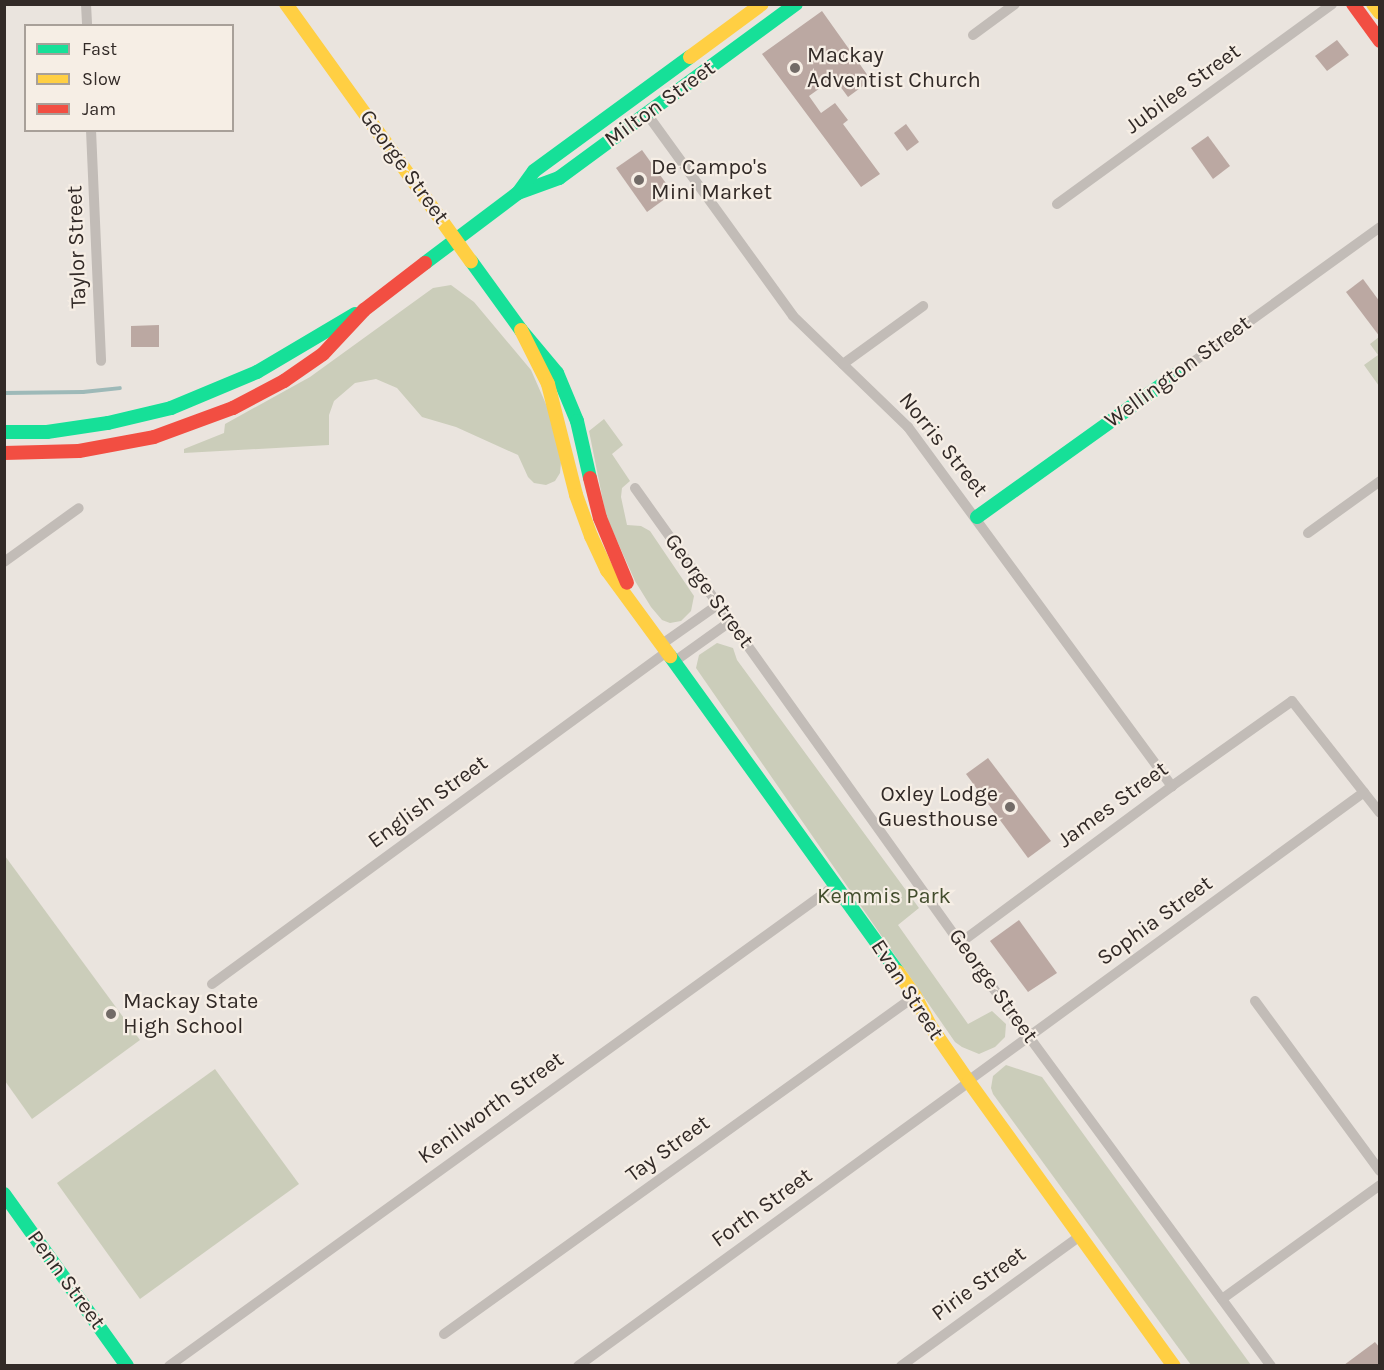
<!DOCTYPE html>
<html>
<head>
<meta charset="utf-8">
<style>
	body { margin:0 }
	#map { position:relative; width:1384px; height:1370px; overflow:hidden; background:#eae4de; font-family:Karla,sans-serif }
	div>[style] { position:absolute }
	.green>* { inset:0; background:#cbcdba }
	.stream>* { height:4px; margin:-2px; padding:0 2px; transform-origin:2px; border-radius:2px; background:#9db9b8 }
	.building>* { inset:0; background:#bba8a2 }
	.street>* { height:10px; margin:-5px; padding:0 5px; transform-origin:5px; border-radius:5px; background:#c2bcb7 }
	.fast>* { height:14px; margin:-7px; padding:0 7px; transform-origin:7px; border-radius:7px; background:#16e098 }
	.slow>* { height:14px; margin:-7px; padding:0 7px; transform-origin:7px; border-radius:7px; background:#ffcf43 }
	.jam>* { height:14px; margin:-7px; padding:0 7px; transform-origin:7px; border-radius:7px; background:#f24e42 }
	.dots>* { width:16px; height:16px; translate:-50% -50%; box-sizing:border-box; border:3px solid #f6eee5; border-radius:50% }
	span { translate:-50% -50%; white-space:nowrap; text-align:center; line-height:1.15; -webkit-text-stroke:4.5px #f6eee5; paint-order:stroke }
	.poi-label { font-size:22px; color:#322a27 }
	.left { translate:0 -50%; text-align:left }
	.right { translate:-100% -50%; text-align:right }
	.street-label { font-size:22px; color:#322a27 }
	.park-label { font-size:22px; color:#434d2d }
	.frame { position:absolute; inset:0; border:6px solid #322a27; pointer-events:none }
	.legend { position:absolute; left:24px; top:24px; width:210px; height:108px; box-sizing:border-box; background:#f6eee5; border:2px solid #a8a099; margin:0; padding:8px 10px; list-style:none; font-size:18px; color:#322a27 }
	.legend li { display:flex; align-items:center; gap:12px; height:30px }
	.legend b { width:30px; border:2px solid #a8a099 }
</style>
</head>
<body>
<div id="map">
	<div class="green">
		<i style="clip-path:polygon(451px 285px,474px 302px,531px 370px,549px 411px,561px 462px,560px 473px,555px 481px,546px 485px,534px 483px,528px 477px,518px 455px,456px 427px,422px 417px,397px 388px,376px 379px,355px 383px,334px 401px,329px 415px,329px 445px,184px 453px,184px 449px,224px 433px,225px 424px,310px 377px,433px 288px)"></i>
		<i style="clip-path:polygon(1379px 337px,1379px 386px,1364px 365px,1378px 355px,1370px 344px)"></i>
		<i style="clip-path:polygon(604px 419px,623px 445px,612px 454px,630px 481px,622px 488px,621px 497px,627px 525px,641px 526px,650px 531px,694px 596px,691px 611px,681px 621px,670px 623px,662px 620px,651px 607px,635px 581px,606px 516px,589px 431px)"></i>
		<i style="clip-path:polygon(717px 643px,733px 648px,737px 660px,919px 908px,898px 925px,968px 1024px,992px 1011px,1006px 1024px,1005px 1037px,995px 1047px,979px 1054px,962px 1047px,955px 1042px,696px 668px,699px 655px)"></i>
		<i style="clip-path:polygon(5px 856px,140px 1040px,32px 1119px,5px 1081px)"></i>
		<i style="clip-path:polygon(1006px 1065px,1042px 1077px,1251px 1365px,1191px 1365px,993px 1094px,991px 1088px,993px 1076px)"></i>
		<i style="clip-path:polygon(215px 1069px,299px 1184px,140px 1299px,57px 1183px)"></i>
	</div>
	<div class="stream">
		<i style="left:4px;top:393px;width:79px;rotate:-0.7deg"></i>
		<i style="left:83px;top:392px;width:37px;rotate:-6deg"></i>
	</div>
	<div class="building">
		<i style="clip-path:polygon(822px 11px,871px 80px,848px 97px,834px 78px,809px 96px,821px 113px,835px 103px,848px 120px,843px 124px,880px 174px,861px 187px,762px 54px)"></i>
		<i style="clip-path:polygon(1337px 40px,1349px 55px,1327px 71px,1315px 56px)"></i>
		<i style="clip-path:polygon(906px 124px,919px 142px,907px 151px,894px 133px)"></i>
		<i style="clip-path:polygon(1208px 136px,1230px 166px,1213px 179px,1191px 148px)"></i>
		<i style="clip-path:polygon(642px 150px,673px 193px,647px 212px,616px 168px)"></i>
		<i style="clip-path:polygon(1363px 279px,1380px 302px,1380px 337px,1346px 292px)"></i>
		<i style="clip-path:polygon(159px 325px,159px 347px,131px 347px,131px 326px)"></i>
		<i style="clip-path:polygon(988px 758px,1051px 841px,1028px 858px,966px 774px)"></i>
		<i style="clip-path:polygon(1019px 920px,1057px 973px,1028px 992px,990px 941px)"></i>
		<i style="clip-path:polygon(1375px 1342px,1380px 1348px,1380px 1365px,1344px 1365px)"></i>
	</div>
	<div class="street">
		<i style="left:86px;top:4px;width:22px;rotate:87deg"></i>
		<i style="left:973px;top:35px;width:52px;rotate:-36.4deg"></i>
		<i style="left:647px;top:114px;width:249px;rotate:54.1deg"></i>
		<i style="left:793px;top:316px;width:160px;rotate:44deg"></i>
		<i style="left:908px;top:427px;width:446px;rotate:53.7deg"></i>
		<i style="left:91px;top:130px;width:231px;rotate:87.5deg"></i>
		<i style="left:1057px;top:204px;width:340px;rotate:-36deg"></i>
		<i style="left:843px;top:364px;width:99px;rotate:-35.9deg"></i>
		<i style="left:1175px;top:375px;width:253px;rotate:-35.8deg"></i>
		<i style="left:635px;top:488px;width:559px;rotate:54.46deg"></i>
		<i style="left:960px;top:943px;width:525px;rotate:53.68deg"></i>
		<i style="left:1308px;top:533px;width:89px;rotate:-35.8deg"></i>
		<i style="left:4px;top:562px;width:92px;rotate:-35.8deg"></i>
		<i style="left:662px;top:644px;width:70px;rotate:-35.1deg"></i>
		<i style="left:675px;top:661px;width:69px;rotate:-35.5deg"></i>
		<i style="left:960px;top:943px;width:264px;rotate:-36.5deg"></i>
		<i style="left:1172px;top:786px;width:147px;rotate:-35.3deg"></i>
		<i style="left:1292px;top:701px;width:142px;rotate:51.8deg"></i>
		<i style="left:212px;top:984px;width:565px;rotate:-36.14deg"></i>
		<i style="left:1255px;top:1001px;width:211px;rotate:53.7deg"></i>
		<i style="left:968px;top:1081px;width:490px;rotate:-36.1deg"></i>
		<i style="left:1222px;top:1299px;width:195px;rotate:-35.8deg"></i>
		<i style="left:444px;top:1334px;width:580px;rotate:-35.66deg"></i>
		<i style="left:169px;top:1366px;width:822px;rotate:-35.8deg"></i>
		<i style="left:578px;top:1366px;width:483px;rotate:-36deg"></i>
		<i style="left:901px;top:1366px;width:223px;rotate:-36deg"></i>
	</div>
	<div class="fast">
		<i style="left:518px;top:193px;width:44px;rotate:-20.1deg"></i>
		<i style="left:559px;top:178px;width:294px;rotate:-36.3deg"></i>
		<i style="left:471px;top:261px;width:85px;rotate:54.1deg"></i>
		<i style="left:521px;top:330px;width:56px;rotate:50.1deg"></i>
		<i style="left:557px;top:373px;width:52px;rotate:67.4deg"></i>
		<i style="left:577px;top:421px;width:58px;rotate:77.2deg"></i>
		<i style="left:425px;top:263px;width:116px;rotate:-37deg"></i>
		<i style="left:518px;top:193px;width:27px;rotate:-54deg"></i>
		<i style="left:534px;top:171px;width:193px;rotate:-36.2deg"></i>
		<i style="left:4px;top:432px;width:43px"></i>
		<i style="left:47px;top:432px;width:62px;rotate:-8.4deg"></i>
		<i style="left:108px;top:423px;width:65px;rotate:-13.4deg"></i>
		<i style="left:171px;top:408px;width:93px;rotate:-22.7deg"></i>
		<i style="left:257px;top:372px;width:114px;rotate:-30.6deg"></i>
		<i style="left:977px;top:517px;width:244px;rotate:-35.6deg"></i>
		<i style="left:670px;top:656px;width:390px;rotate:54.2deg"></i>
		<i style="left:4px;top:1194px;width:211px;rotate:54.4deg"></i>
	</div>
	<div class="slow">
		<i style="left:286px;top:4px;width:317px;rotate:54.3deg"></i>
		<i style="left:1373px;top:4px;width:11px;rotate:52deg"></i>
		<i style="left:690px;top:57px;width:89px;rotate:-36.4deg"></i>
		<i style="left:521px;top:330px;width:60px;rotate:63.4deg"></i>
		<i style="left:548px;top:384px;width:114px;rotate:75.8deg"></i>
		<i style="left:576px;top:495px;width:44px;rotate:69.9deg"></i>
		<i style="left:591px;top:536px;width:38px;rotate:65deg"></i>
		<i style="left:607px;top:570px;width:107px;rotate:53.8deg"></i>
		<i style="left:898px;top:972px;width:29px;rotate:55deg"></i>
		<i style="left:915px;top:996px;width:31px;rotate:63deg"></i>
		<i style="left:929px;top:1024px;width:70px;rotate:55.4deg"></i>
		<i style="left:969px;top:1082px;width:350px;rotate:54.2deg"></i>
	</div>
	<div class="jam">
		<i style="left:1353px;top:4px;width:46px;rotate:53.9deg"></i>
		<i style="left:4px;top:453px;width:75px;rotate:-1.5deg"></i>
		<i style="left:79px;top:451px;width:76px;rotate:-10.6deg"></i>
		<i style="left:154px;top:437px;width:84px;rotate:-20.2deg"></i>
		<i style="left:233px;top:408px;width:58px;rotate:-27.9deg"></i>
		<i style="left:284px;top:381px;width:47px;rotate:-34.7deg"></i>
		<i style="left:323px;top:354px;width:60px;rotate:-47deg"></i>
		<i style="left:364px;top:310px;width:77px;rotate:-37.6deg"></i>
		<i style="left:590px;top:478px;width:41px;rotate:76deg"></i>
		<i style="left:600px;top:518px;width:70px;rotate:67.4deg"></i>
	</div>
	<div class="dots">
		<i style="left:795px;top:68px;background:#726b67"></i>
		<i style="left:639px;top:180px;background:#726b67"></i>
		<i style="left:1010px;top:807px;background:#726b67"></i>
		<i style="left:111px;top:1014px;background:#726b67"></i>
	</div>
	<div class="poi-label">
		<span class="left" style="left:807px;top:68px">Mackay<br>Adventist Church</span>
		<span class="left" style="left:651px;top:180px">De Campo's<br>Mini Market</span>
		<span class="right" style="left:998px;top:807px">Oxley Lodge<br>Guesthouse</span>
		<span class="left" style="left:123px;top:1014px">Mackay State<br>High School</span>
	</div>
	<div class="street-label">
		<span style="left:1183px;top:89px;rotate:-36deg">Jubilee Street</span>
		<span style="left:660px;top:104px;rotate:-36deg">Milton Street</span>
		<span style="left:404px;top:167px;rotate:54deg">George Street</span>
		<span style="left:77px;top:247px;rotate:-92deg">Taylor Street</span>
		<span style="left:1178px;top:372px;rotate:-36deg">Wellington Street</span>
		<span style="left:943px;top:445px;rotate:51deg">Norris Street</span>
		<span style="left:709px;top:591px;rotate:54deg">George Street</span>
		<span style="left:428px;top:802px;rotate:-36deg">English Street</span>
		<span style="left:1113px;top:805px;rotate:-36deg">James Street</span>
		<span style="left:1155px;top:921px;rotate:-36deg">Sophia Street</span>
		<span style="left:993px;top:986px;rotate:54deg">George Street</span>
		<span style="left:907px;top:990px;rotate:57deg">Evan Street</span>
		<span style="left:491px;top:1108px;rotate:-36deg">Kenilworth Street</span>
		<span style="left:668px;top:1149px;rotate:-36deg">Tay Street</span>
		<span style="left:762px;top:1208px;rotate:-36deg">Forth Street</span>
		<span style="left:66px;top:1280px;rotate:54deg">Penn Street</span>
		<span style="left:979px;top:1284px;rotate:-36deg">Pirie Street</span>
	</div>
	<div class="park-label">
		<span style="left:884px;top:897px">Kemmis Park</span>
	</div>
	<div class="frame"></div>
	<ul class="legend">
	<li><b style="height:8px;background:#16e098"></b>Fast</li>
	<li><b style="height:8px;background:#ffcf43"></b>Slow</li>
	<li><b style="height:8px;background:#f24e42"></b>Jam</li>
	</ul>
</div>
</body>
</html>
